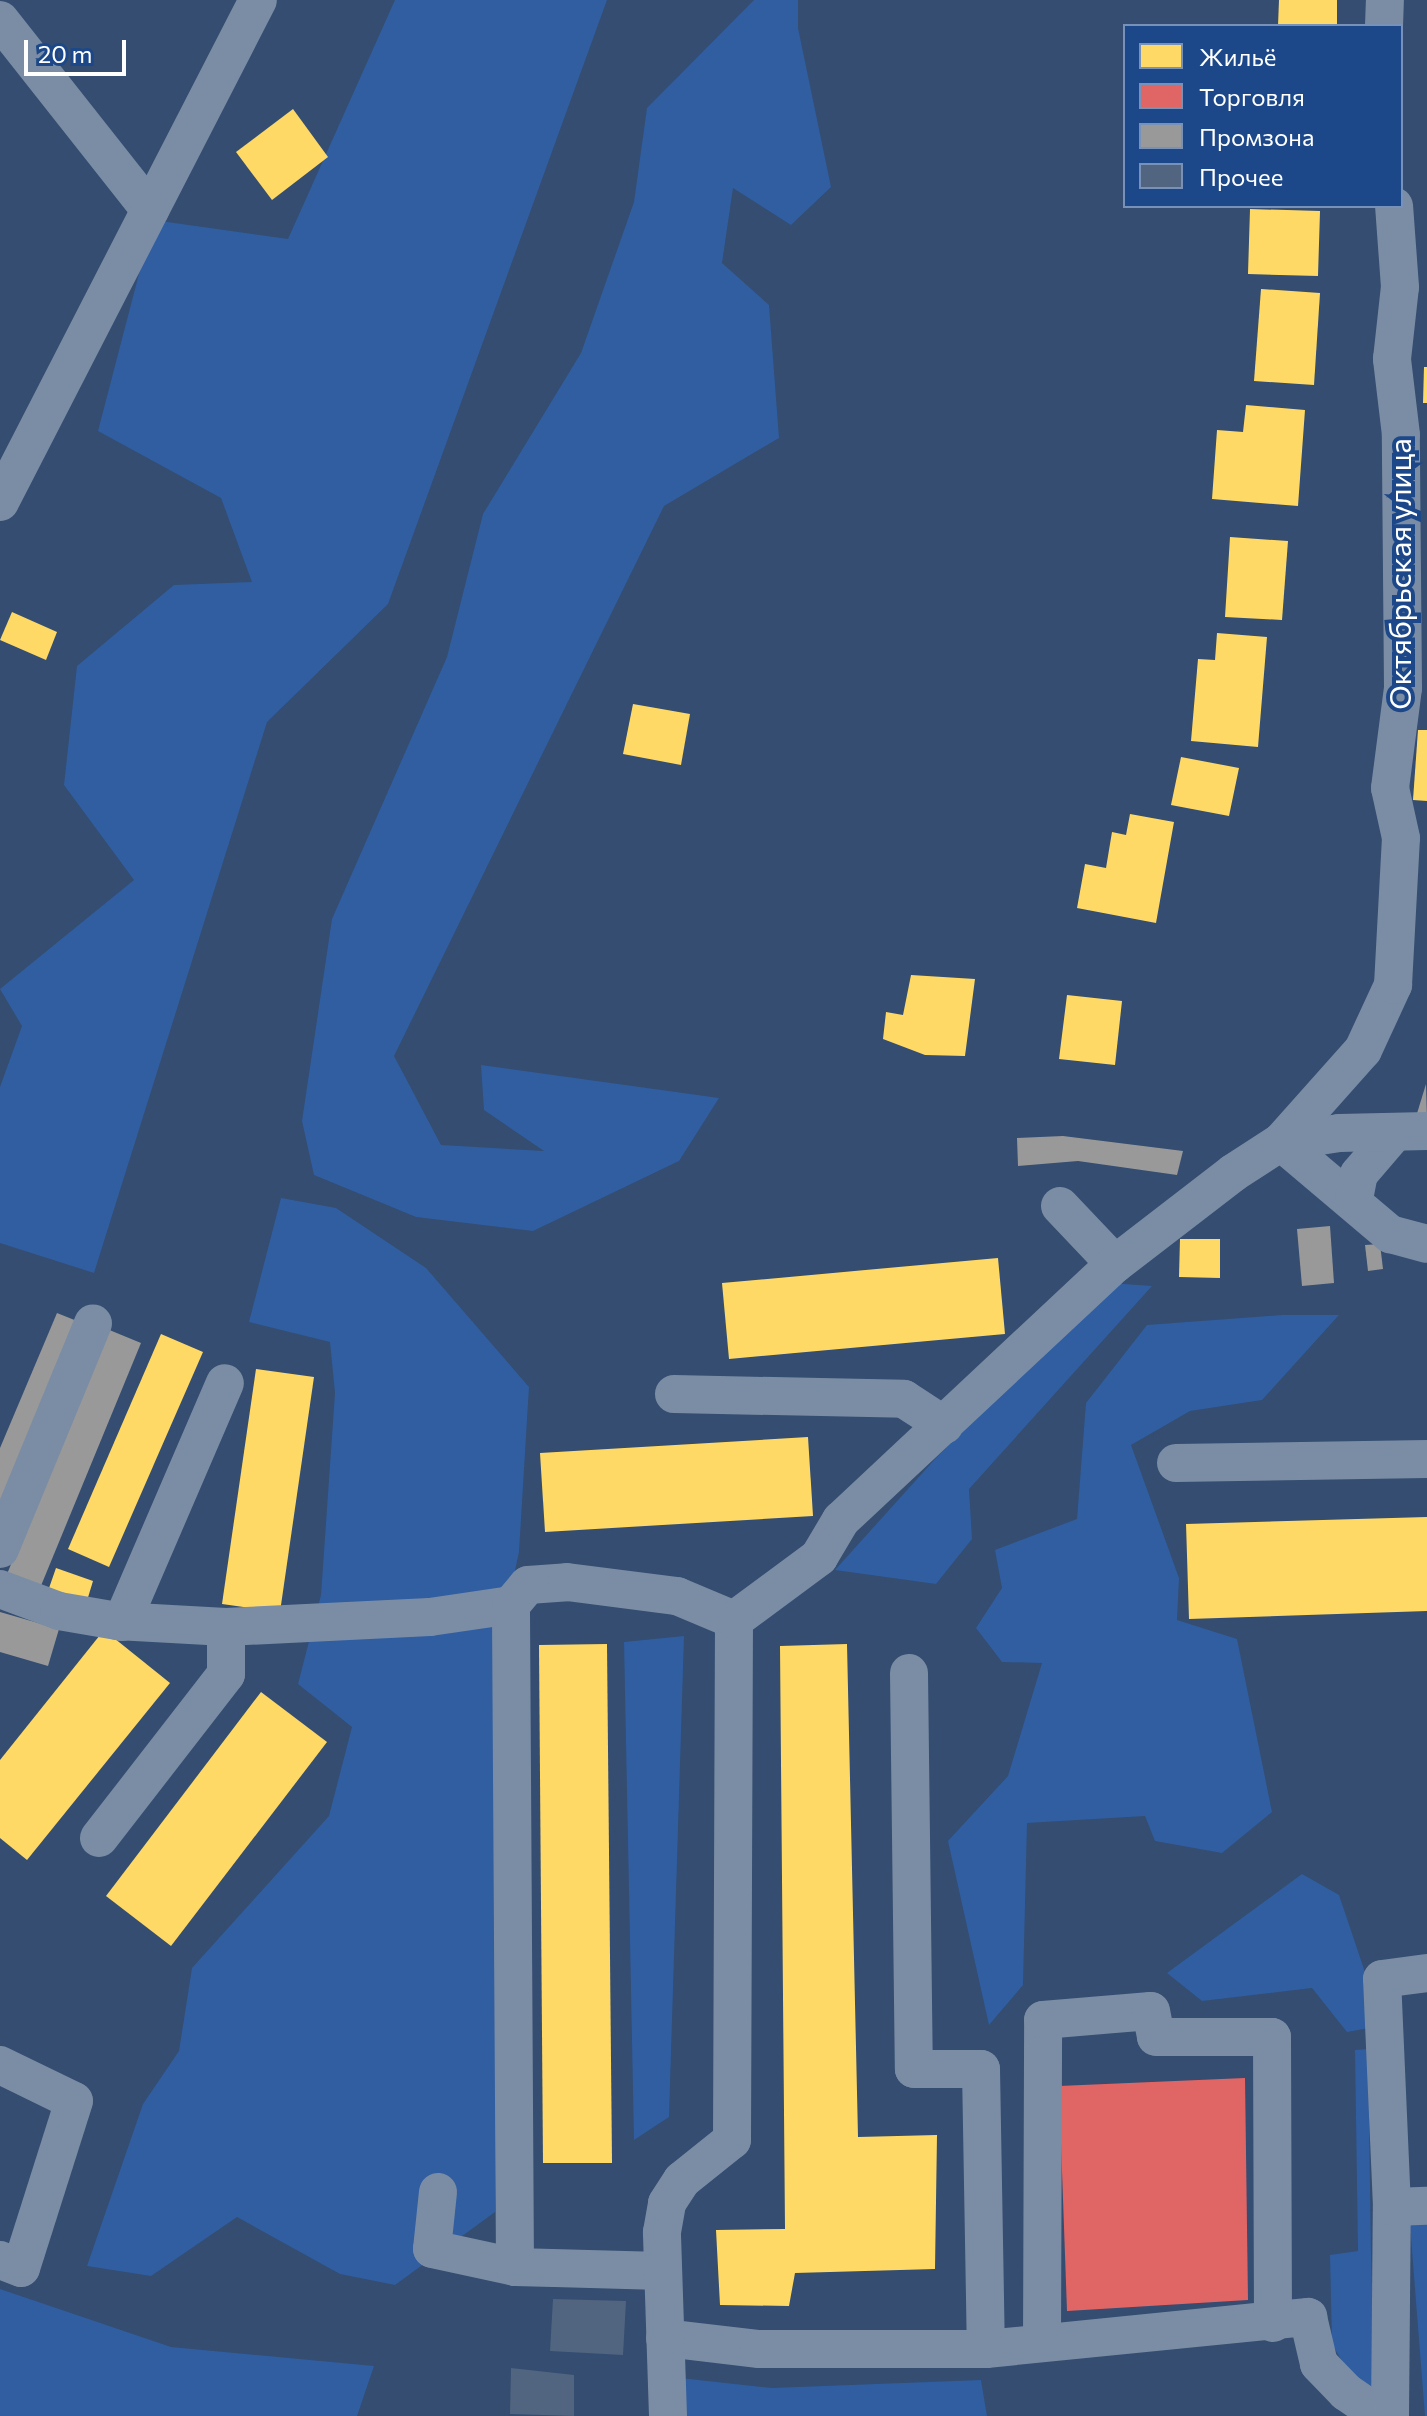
<!DOCTYPE html>
<html>
<head>
<meta charset="utf-8">
<style>
	body { margin:0 }
	#map { position:relative; width:1427px; height:2416px; overflow:hidden; background:#344d70; font-family:Commissioner,sans-serif }
	div>[style] { position:absolute }
	.green>* { inset:0; background:#305ea0 }
	.homes>* { inset:0; background:#ffd966 }
	.shops>* { inset:0; background:#e06666 }
	.industry>* { inset:0; background:#999 }
	.building>* { inset:0; background:#516580 }
	.minor>* { height:38px; margin:-19px; padding:0 19px; transform-origin:19px; border-radius:19px; background:#7b8da5 }
	span { translate:-50% -50%; white-space:nowrap; text-align:center; line-height:1.15; -webkit-text-stroke:8px #1c4889; paint-order:stroke }
	.street-label { font-size:30px; color:#fff }
	.legend { position:absolute; left:1123px; top:24px; width:280px; height:184px; box-sizing:border-box; background:#1c4889; border:2px solid #7791b8; margin:0; padding:10px 14px; list-style:none; font-size:24px; color:#fff }
	.legend li { display:flex; align-items:center; gap:16px; height:40px }
	.legend b { width:40px; border:2px solid #7791b8 }
	.scale { position:absolute; left:24px; top:40px; width:102px; height:36px; box-sizing:border-box; border:4px solid #fff; border-top:0; padding-left:10px; font-size:24px; line-height:28px; white-space:nowrap; color:#fff; -webkit-text-stroke:6px #1c4889; paint-order:stroke }
</style>
</head>
<body>
<div id="map">
	<div class="green">
		<i style="clip-path:polygon(395px 0,607px 0,388px 604px,267px 722px,94px 1273px,0 1243px,0 1087px,22px 1026px,0 989px,134px 880px,64px 785px,77px 666px,174px 585px,252px 582px,221px 498px,98px 431px,153px 220px,288px 239px)"></i>
		<i style="clip-path:polygon(754px 0,798px 0,798px 28px,831px 187px,791px 225px,733px 188px,722px 263px,769px 305px,779px 438px,664px 506px,394px 1056px,441px 1145px,544px 1151px,484px 1110px,481px 1065px,719px 1098px,679px 1161px,533px 1231px,416px 1217px,314px 1175px,302px 1121px,332px 919px,447px 657px,483px 514px,581px 353px,634px 202px,647px 108px)"></i>
		<i style="clip-path:polygon(281px 1198px,336px 1208px,426px 1268px,529px 1387px,519px 1552px,502px 1630px,495px 2212px,395px 2285px,340px 2274px,237px 2217px,151px 2276px,87px 2266px,143px 2104px,179px 2051px,192px 1968px,329px 1816px,352px 1727px,298px 1684px,321px 1595px,335px 1393px,330px 1342px,249px 1322px)"></i>
		<i style="clip-path:polygon(1110px 1283px,1152px 1286px,969px 1489px,972px 1539px,936px 1584px,835px 1570px,936px 1458px)"></i>
		<i style="clip-path:polygon(1282px 1315px,1339px 1315px,1262px 1400px,1190px 1411px,1131px 1445px,1179px 1578px,1177px 1620px,1237px 1639px,1272px 1812px,1222px 1853px,1155px 1841px,1145px 1816px,1027px 1823px,1023px 1985px,989px 2025px,948px 1841px,1008px 1776px,1042px 1663px,1002px 1662px,976px 1628px,1002px 1588px,995px 1550px,1077px 1519px,1086px 1403px,1147px 1325px)"></i>
		<i style="clip-path:polygon(684px 1636px,669px 2117px,634px 2140px,624px 1642px)"></i>
		<i style="clip-path:polygon(1302px 1874px,1339px 1895px,1370px 1987px,1375px 2027px,1347px 2032px,1312px 1988px,1202px 2001px,1167px 1973px)"></i>
		<i style="clip-path:polygon(1368px 2049px,1371px 2253px,1375px 2394px,1349px 2373px,1332px 2344px,1330px 2255px,1358px 2251px,1355px 2050px)"></i>
		<i style="clip-path:polygon(1409px 2212px,1427px 2212px,1427px 2416px,1425px 2416px)"></i>
		<i style="clip-path:polygon(0 2289px,171px 2347px,374px 2366px,357px 2416px,0 2416px)"></i>
		<i style="clip-path:polygon(680px 2378px,772px 2388px,981px 2380px,987px 2416px,686px 2416px)"></i>
	</div>
	<div class="homes">
		<i style="clip-path:polygon(1279px 0,1337px 0,1337px 26px,1278px 26px)"></i>
		<i style="clip-path:polygon(293px 109px,328px 157px,272px 200px,236px 152px)"></i>
		<i style="clip-path:polygon(1250px 209px,1320px 211px,1318px 276px,1248px 274px)"></i>
		<i style="clip-path:polygon(1261px 289px,1320px 293px,1314px 385px,1254px 381px)"></i>
		<i style="clip-path:polygon(1424px 367px,1427px 367px,1427px 403px,1423px 403px)"></i>
		<i style="clip-path:polygon(1246px 405px,1305px 410px,1298px 506px,1212px 499px,1217px 430px,1243px 432px)"></i>
		<i style="clip-path:polygon(1230px 537px,1288px 541px,1282px 620px,1225px 617px)"></i>
		<i style="clip-path:polygon(12px 612px,57px 632px,46px 660px,0 640px)"></i>
		<i style="clip-path:polygon(1217px 633px,1267px 637px,1258px 747px,1191px 741px,1198px 659px,1215px 660px)"></i>
		<i style="clip-path:polygon(633px 704px,690px 714px,681px 765px,623px 754px)"></i>
		<i style="clip-path:polygon(1418px 730px,1427px 730px,1427px 801px,1413px 800px)"></i>
		<i style="clip-path:polygon(1181px 757px,1239px 768px,1229px 816px,1171px 805px)"></i>
		<i style="clip-path:polygon(1130px 814px,1174px 822px,1156px 923px,1077px 908px,1085px 864px,1106px 868px,1112px 832px,1126px 835px)"></i>
		<i style="clip-path:polygon(911px 975px,975px 979px,965px 1056px,925px 1055px,883px 1039px,886px 1012px,903px 1015px)"></i>
		<i style="clip-path:polygon(1067px 995px,1122px 1001px,1115px 1065px,1059px 1059px)"></i>
		<i style="clip-path:polygon(1180px 1239px,1220px 1239px,1220px 1278px,1179px 1277px)"></i>
		<i style="clip-path:polygon(998px 1258px,1005px 1334px,729px 1359px,722px 1283px)"></i>
		<i style="clip-path:polygon(161px 1334px,203px 1352px,109px 1567px,68px 1549px)"></i>
		<i style="clip-path:polygon(256px 1369px,314px 1377px,280px 1612px,222px 1604px)"></i>
		<i style="clip-path:polygon(808px 1437px,813px 1516px,545px 1532px,540px 1453px)"></i>
		<i style="clip-path:polygon(1427px 1517px,1427px 1611px,1189px 1619px,1186px 1524px)"></i>
		<i style="clip-path:polygon(56px 1568px,93px 1581px,86px 1604px,48px 1591px)"></i>
		<i style="clip-path:polygon(104px 1630px,170px 1683px,27px 1860px,0 1838px,0 1760px)"></i>
		<i style="clip-path:polygon(607px 1644px,612px 2163px,543px 2163px,539px 1645px)"></i>
		<i style="clip-path:polygon(847px 1644px,858px 2137px,937px 2135px,935px 2269px,795px 2273px,789px 2306px,720px 2305px,716px 2230px,785px 2229px,780px 1646px)"></i>
		<i style="clip-path:polygon(261px 1692px,327px 1742px,171px 1946px,106px 1896px)"></i>
	</div>
	<div class="shops">
		<i style="clip-path:polygon(1245px 2078px,1248px 2300px,1067px 2311px,1059px 2086px)"></i>
	</div>
	<div class="industry">
		<i style="clip-path:polygon(1426px 1084px,1427px 1120px,1415px 1120px)"></i>
		<i style="clip-path:polygon(1063px 1136px,1183px 1151px,1177px 1175px,1078px 1161px,1018px 1166px,1017px 1138px)"></i>
		<i style="clip-path:polygon(1330px 1226px,1334px 1283px,1302px 1286px,1297px 1229px)"></i>
		<i style="clip-path:polygon(1380px 1244px,1383px 1269px,1368px 1271px,1365px 1245px)"></i>
		<i style="clip-path:polygon(57px 1313px,82px 1323px,0 1517px,0 1448px)"></i>
		<i style="clip-path:polygon(107px 1329px,141px 1343px,38px 1593px,5px 1579px)"></i>
		<i style="clip-path:polygon(0 1612px,59px 1629px,48px 1666px,0 1652px)"></i>
	</div>
	<div class="building">
		<i style="clip-path:polygon(553px 2299px,626px 2301px,623px 2355px,550px 2351px)"></i>
		<i style="clip-path:polygon(511px 2368px,574px 2375px,574px 2416px,510px 2414px)"></i>
	</div>
	<div class="minor">
		<i style="left:0;top:20px;width:242px;rotate:51.7deg"></i>
		<i style="left:1384px;top:26px;width:26px;rotate:-88deg"></i>
		<i style="left:0;top:502px;width:564px;rotate:-62.8deg"></i>
		<i style="left:1281px;top:1142px;width:123px;rotate:-48.3deg"></i>
		<i style="left:1363px;top:1050px;width:72px;rotate:-65.2deg"></i>
		<i style="left:1393px;top:985px;width:147px;rotate:-86.9deg"></i>
		<i style="left:1401px;top:838px;width:51px;rotate:-102.4deg"></i>
		<i style="left:1390px;top:788px;width:101px;rotate:-82.6deg"></i>
		<i style="left:1403px;top:688px;width:253px;rotate:-90.5deg"></i>
		<i style="left:1401px;top:435px;width:77px;rotate:-96.8deg"></i>
		<i style="left:1392px;top:359px;width:72px;rotate:-83.7deg"></i>
		<i style="left:1400px;top:287px;width:81px;rotate:-94.2deg"></i>
		<i style="left:1281px;top:1142px;width:143px;rotate:40.2deg"></i>
		<i style="left:1390px;top:1234px;width:38px;rotate:15deg"></i>
		<i style="left:1354px;top:1199px;width:25px;rotate:-79deg"></i>
		<i style="left:1359px;top:1174px;width:55px;rotate:-49.4deg"></i>
		<i style="left:1060px;top:1206px;width:80px;rotate:46.5deg"></i>
		<i style="left:674px;top:1394px;width:230px;rotate:1.2deg"></i>
		<i style="left:904px;top:1399px;width:48px;rotate:33deg"></i>
		<i style="left:1176px;top:1463px;width:251px;rotate:-0.9deg"></i>
		<i style="left:0;top:1549px;width:244px;rotate:-67.6deg"></i>
		<i style="left:0;top:1589px;width:63px;rotate:20.4deg"></i>
		<i style="left:59px;top:1611px;width:59px;rotate:9.8deg"></i>
		<i style="left:117px;top:1621px;width:109px;rotate:3.2deg"></i>
		<i style="left:226px;top:1627px;width:204px;rotate:-2.8deg"></i>
		<i style="left:430px;top:1617px;width:82px;rotate:-8.4deg"></i>
		<i style="left:122px;top:1622px;width:260px;rotate:-66.7deg"></i>
		<i style="left:909px;top:1673px;width:396px;rotate:89.3deg"></i>
		<i style="left:914px;top:2069px;width:67px"></i>
		<i style="left:981px;top:2069px;width:280px;rotate:89deg"></i>
		<i style="left:986px;top:2349px;width:324px;rotate:-5.7deg"></i>
		<i style="left:1308px;top:2317px;width:48px;rotate:76.8deg"></i>
		<i style="left:1319px;top:2364px;width:39px;rotate:46deg"></i>
		<i style="left:1346px;top:2392px;width:42px;rotate:34.4deg"></i>
		<i style="left:99px;top:1838px;width:207px;rotate:-52.2deg"></i>
		<i style="left:226px;top:1674px;width:47px;rotate:-90deg"></i>
		<i style="left:0;top:2065px;width:82px;rotate:25.9deg"></i>
		<i style="left:74px;top:2101px;width:175px;rotate:107.6deg"></i>
		<i style="left:21px;top:2268px;width:22px;rotate:-159deg"></i>
		<i style="left:438px;top:2192px;width:57px;rotate:96deg"></i>
		<i style="left:432px;top:2249px;width:85px;rotate:12.2deg"></i>
		<i style="left:1392px;top:2207px;width:35px;rotate:-2deg"></i>
		<i style="left:662px;top:2271px;width:147px;rotate:-178.4deg"></i>
		<i style="left:515px;top:2267px;width:662px;rotate:-90.35deg"></i>
		<i style="left:511px;top:1605px;width:26px;rotate:-50deg"></i>
		<i style="left:528px;top:1585px;width:39px;rotate:-4deg"></i>
		<i style="left:567px;top:1582px;width:111px;rotate:7.3deg"></i>
		<i style="left:677px;top:1596px;width:62px;rotate:22.8deg"></i>
		<i style="left:665px;top:2338px;width:95px;rotate:6.7deg"></i>
		<i style="left:759px;top:2349px;width:227px"></i>
		<i style="left:1042px;top:2343px;width:323px;rotate:-89.8deg"></i>
		<i style="left:1043px;top:2020px;width:108px;rotate:-4.8deg"></i>
		<i style="left:1151px;top:2011px;width:26px;rotate:79deg"></i>
		<i style="left:1156px;top:2037px;width:116px"></i>
		<i style="left:1272px;top:2037px;width:286px;rotate:89.8deg"></i>
		<i style="left:668px;top:2416px;width:184px;rotate:-91.9deg"></i>
		<i style="left:662px;top:2232px;width:29px;rotate:-80deg"></i>
		<i style="left:667px;top:2203px;width:27px;rotate:-57deg"></i>
		<i style="left:682px;top:2180px;width:64px;rotate:-38.7deg"></i>
		<i style="left:732px;top:2140px;width:520px;rotate:-89.78deg"></i>
		<i style="left:734px;top:1620px;width:106px;rotate:-36.5deg"></i>
		<i style="left:819px;top:1557px;width:43px;rotate:-59.3deg"></i>
		<i style="left:841px;top:1520px;width:375px;rotate:-43.1deg"></i>
		<i style="left:1115px;top:1264px;width:149px;rotate:-37.6deg"></i>
		<i style="left:1233px;top:1173px;width:57px;rotate:-32.9deg"></i>
		<i style="left:1281px;top:1142px;width:59px;rotate:-8.8deg"></i>
		<i style="left:1339px;top:1133px;width:88px;rotate:-1.3deg"></i>
		<i style="left:1390px;top:2416px;width:209px;rotate:-89.5deg"></i>
		<i style="left:1392px;top:2207px;width:228px;rotate:-92.5deg"></i>
		<i style="left:1382px;top:1979px;width:45px;rotate:-7.6deg"></i>
	</div>
	<div class="street-label">
		<span style="left:1399px;top:574px;rotate:-90deg">Октябрьская улица</span>
	</div>
	<ul class="legend">
	<li><b style="height:22px;background:#ffd966"></b>Жильё</li>
	<li><b style="height:22px;background:#e06666"></b>Торговля</li>
	<li><b style="height:22px;background:#999"></b>Промзона</li>
	<li><b style="height:22px;background:#516580"></b>Прочее</li>
	</ul>
	<div class="scale">20 m</div>
</div>
</body>
</html>
